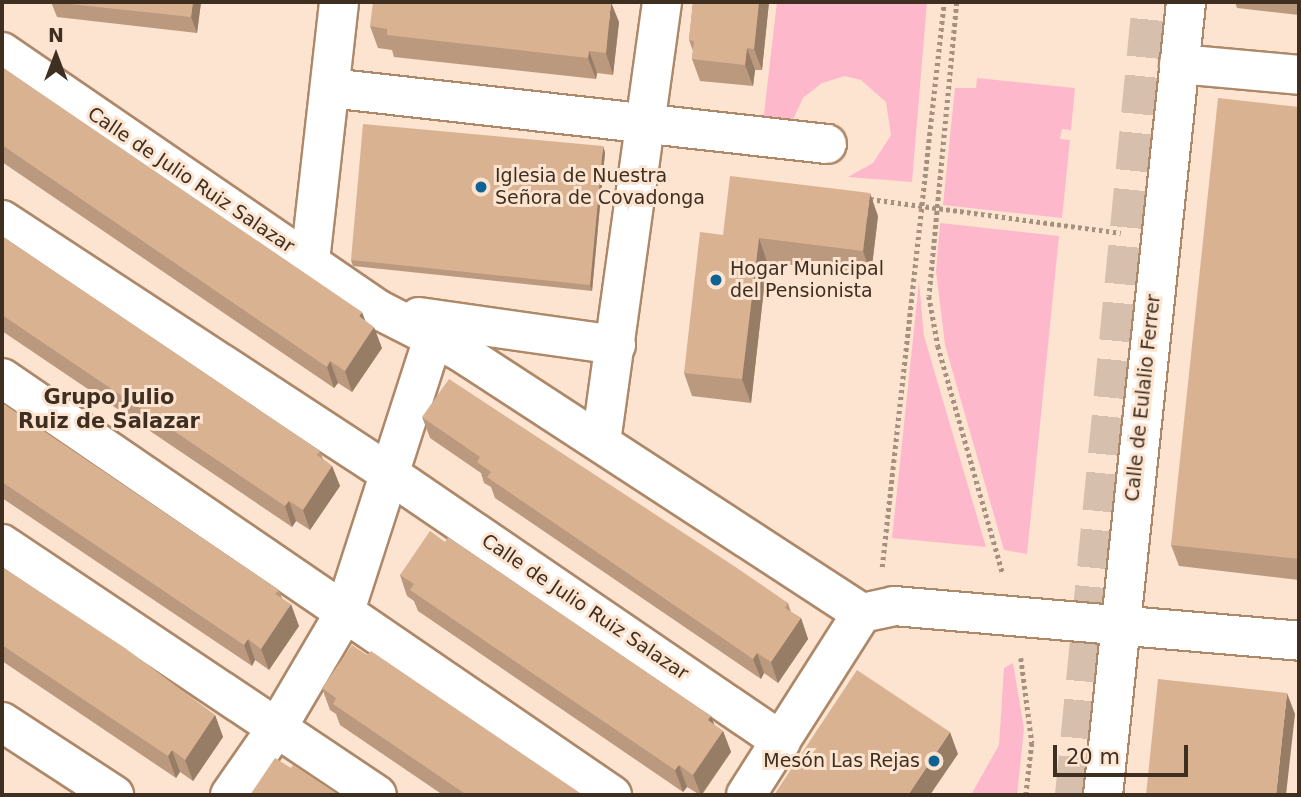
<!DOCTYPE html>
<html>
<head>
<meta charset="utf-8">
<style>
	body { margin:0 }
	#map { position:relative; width:1301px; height:797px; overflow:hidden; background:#fce4d0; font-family:"DejaVu Sans",sans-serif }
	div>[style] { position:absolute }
	.green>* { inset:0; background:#fdb9cb }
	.primary-tunnel>* { height:38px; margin-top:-19px; transform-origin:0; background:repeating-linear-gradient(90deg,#d6c0ad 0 38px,transparent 0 57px) }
	.path>* { height:4.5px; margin-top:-2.25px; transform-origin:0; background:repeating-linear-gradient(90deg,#a5917f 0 3.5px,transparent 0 7px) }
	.roads { filter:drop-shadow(2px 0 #ad8869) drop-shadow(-2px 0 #ad8869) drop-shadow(0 2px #ad8869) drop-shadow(0 -2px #ad8869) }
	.street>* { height:38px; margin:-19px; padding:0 19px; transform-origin:19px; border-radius:19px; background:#fff }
	.wall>* { inset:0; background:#bb997e }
	.shaded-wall>* { inset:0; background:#987d66 }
	.building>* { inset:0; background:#d9b292 }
	.dots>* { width:19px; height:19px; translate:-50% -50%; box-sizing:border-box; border:4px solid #fce4d0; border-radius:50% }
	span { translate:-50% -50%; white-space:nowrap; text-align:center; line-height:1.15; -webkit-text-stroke:6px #fce4d0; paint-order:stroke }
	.poi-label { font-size:19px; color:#3e2f21 }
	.left { translate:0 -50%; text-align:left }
	.right { translate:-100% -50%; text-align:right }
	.street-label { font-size:19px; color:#3e2f21 }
	.neighbourhood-label { font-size:21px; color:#3e2f21; font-weight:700 }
	.frame { position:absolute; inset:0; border:4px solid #3e2f21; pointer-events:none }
	.north { position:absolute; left:21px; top:21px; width:70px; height:70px; -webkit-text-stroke:5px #fce4d0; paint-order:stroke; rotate:0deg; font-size:19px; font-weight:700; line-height:28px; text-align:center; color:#3e2f21 }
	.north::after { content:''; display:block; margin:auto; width:24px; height:32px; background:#3e2f21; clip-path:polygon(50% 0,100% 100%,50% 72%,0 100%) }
	.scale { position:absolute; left:1053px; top:745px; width:135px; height:32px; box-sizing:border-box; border:4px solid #3e2f21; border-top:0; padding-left:9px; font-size:21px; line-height:24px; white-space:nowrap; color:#3e2f21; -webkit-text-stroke:5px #fce4d0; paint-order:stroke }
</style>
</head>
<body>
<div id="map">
	<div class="green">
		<i style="clip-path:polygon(777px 2px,927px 2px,912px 182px,848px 177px,873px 163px,891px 135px,886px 102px,861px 80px,845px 76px,822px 83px,803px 98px,790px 126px,762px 131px)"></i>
		<i style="clip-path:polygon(977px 78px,1075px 88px,1071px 130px,1062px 129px,1060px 139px,1070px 140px,1062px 218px,943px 205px,955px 88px,976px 88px)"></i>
		<i style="clip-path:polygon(940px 223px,1059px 236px,1027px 554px,1004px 550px,945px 345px,936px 271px)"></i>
		<i style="clip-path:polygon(919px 282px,924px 336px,986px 547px,892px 538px)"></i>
		<i style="clip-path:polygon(1013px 663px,1024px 729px,1017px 795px,971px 795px,999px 745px,1004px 668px)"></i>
	</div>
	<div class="primary-tunnel">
		<i style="left:1074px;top:795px;width:797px;rotate:-84.45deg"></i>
	</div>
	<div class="path">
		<i style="left:957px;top:2px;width:295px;rotate:95.4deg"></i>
		<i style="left:929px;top:296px;width:51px;rotate:79.8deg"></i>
		<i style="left:938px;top:346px;width:237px;rotate:74.1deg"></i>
		<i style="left:870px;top:199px;width:253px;rotate:7.7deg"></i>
		<i style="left:882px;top:567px;width:568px;rotate:-83.74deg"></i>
		<i style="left:1021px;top:658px;width:86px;rotate:82.6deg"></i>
		<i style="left:1032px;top:743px;width:52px;rotate:96.6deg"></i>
	</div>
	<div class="roads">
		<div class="street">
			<i style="left:2px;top:52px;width:457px;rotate:34.4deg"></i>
			<i style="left:379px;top:310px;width:92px;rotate:27.1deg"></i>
			<i style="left:461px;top:352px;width:478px;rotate:33.1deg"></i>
			<i style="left:862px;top:613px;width:33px;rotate:-12deg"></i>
			<i style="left:894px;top:606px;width:407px;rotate:4.9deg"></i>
			<i style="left:1179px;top:64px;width:121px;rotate:5.2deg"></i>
			<i style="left:330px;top:88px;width:500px;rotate:6.43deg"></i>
			<i style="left:2px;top:220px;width:462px;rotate:33.2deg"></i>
			<i style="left:388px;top:473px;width:476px;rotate:34.3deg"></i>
			<i style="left:310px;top:261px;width:261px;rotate:-83.6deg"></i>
			<i style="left:419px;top:317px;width:199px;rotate:8.1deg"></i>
			<i style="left:2px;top:378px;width:739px;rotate:34.36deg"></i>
			<i style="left:601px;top:442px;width:444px;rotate:-82.1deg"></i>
			<i style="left:2px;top:544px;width:451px;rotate:33.8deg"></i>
			<i style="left:2px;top:722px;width:134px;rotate:33.1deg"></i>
			<i style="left:230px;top:795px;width:84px;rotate:-55.2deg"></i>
			<i style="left:278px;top:726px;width:130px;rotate:-59.5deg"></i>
			<i style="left:344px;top:614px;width:290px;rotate:-72.1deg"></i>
			<i style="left:746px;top:795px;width:216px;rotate:-57.5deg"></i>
			<i style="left:1103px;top:795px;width:797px;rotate:-84.02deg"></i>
		</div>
	</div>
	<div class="wall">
		<i style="clip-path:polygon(51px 2px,201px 2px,197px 33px,57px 17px)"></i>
		<i style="clip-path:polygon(693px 2px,769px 2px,762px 70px,755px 70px,753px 86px,700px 81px,692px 59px,693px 51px,689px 40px)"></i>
		<i style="clip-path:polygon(1235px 2px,1299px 2px,1299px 15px,1237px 8px)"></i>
		<i style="clip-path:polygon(619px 22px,613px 75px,597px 73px,596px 79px,394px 57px,392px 50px,378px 48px,370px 26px)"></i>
		<i style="clip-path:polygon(2px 67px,365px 321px,382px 348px,352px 392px,338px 383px,334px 388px,2px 162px)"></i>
		<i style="clip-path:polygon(1299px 107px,1299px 580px,1179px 566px,1171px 545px)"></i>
		<i style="clip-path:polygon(605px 152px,592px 291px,353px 266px,351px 260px)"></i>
		<i style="clip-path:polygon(878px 216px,871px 274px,767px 262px,751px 403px,692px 396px,684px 373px,723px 235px)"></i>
		<i style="clip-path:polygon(2px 236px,320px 451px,323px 459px,332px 466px,340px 486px,310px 530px,296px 521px,292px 527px,2px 331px)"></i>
		<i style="clip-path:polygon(2px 403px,279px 590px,282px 598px,299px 626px,269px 670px,255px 660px,252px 666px,2px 498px)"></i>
		<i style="clip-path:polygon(422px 417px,788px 603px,791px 612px,801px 618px,808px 639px,778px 683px,764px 673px,761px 679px,495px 498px,491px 487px,484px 483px,481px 473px,430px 438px)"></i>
		<i style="clip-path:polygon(445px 542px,711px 716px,714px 725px,723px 731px,731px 752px,702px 795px,700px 795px,687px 787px,683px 792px,418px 611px,414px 601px,407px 596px,400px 575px)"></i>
		<i style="clip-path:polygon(2px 567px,215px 715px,223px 737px,193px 781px,180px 772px,176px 778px,2px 661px)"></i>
		<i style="clip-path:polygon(322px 688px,583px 795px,443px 795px,340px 725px,336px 714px,330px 710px)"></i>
	</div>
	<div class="shaded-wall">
		<i style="clip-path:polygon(193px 2px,201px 2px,197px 33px,191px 17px)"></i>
		<i style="clip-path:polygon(611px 2px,619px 22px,613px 75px,606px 53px)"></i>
		<i style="clip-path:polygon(759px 2px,769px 2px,762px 70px,754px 49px)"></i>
		<i style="clip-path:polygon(747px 48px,755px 70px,753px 86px,745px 65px)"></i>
		<i style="clip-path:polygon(589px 51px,597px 73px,596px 79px,588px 58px)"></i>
		<i style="clip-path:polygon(603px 146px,605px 152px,592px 291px,590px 285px)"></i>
		<i style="clip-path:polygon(870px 193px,878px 216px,871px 274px,863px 251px)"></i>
		<i style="clip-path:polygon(759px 238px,767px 262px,751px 403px,742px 379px)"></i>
		<i style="clip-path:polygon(362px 312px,370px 333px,374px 327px,382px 348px,352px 392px,345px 371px,359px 316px)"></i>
		<i style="clip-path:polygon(330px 361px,338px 383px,334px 388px,327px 367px)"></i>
		<i style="clip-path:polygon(332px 466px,340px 486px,310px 530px,303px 510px)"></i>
		<i style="clip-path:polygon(289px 501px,296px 521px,292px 527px,285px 506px)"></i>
		<i style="clip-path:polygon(291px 604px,299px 626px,269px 670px,261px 649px)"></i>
		<i style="clip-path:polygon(801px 618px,808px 639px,778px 683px,771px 662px)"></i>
		<i style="clip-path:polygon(248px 639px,255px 660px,252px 666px,244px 645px)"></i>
		<i style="clip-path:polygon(757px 653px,764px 673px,761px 679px,753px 659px)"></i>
		<i style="clip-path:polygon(1287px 693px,1295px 714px,1286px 795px,1276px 795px)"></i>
		<i style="clip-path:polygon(215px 715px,223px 737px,193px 781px,185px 760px)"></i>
		<i style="clip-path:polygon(711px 716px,719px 737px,723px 731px,731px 752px,701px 795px,693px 775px,708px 720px)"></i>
		<i style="clip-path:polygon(950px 732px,958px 754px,930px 795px,908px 795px)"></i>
		<i style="clip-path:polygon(172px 750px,180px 772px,176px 778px,168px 756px)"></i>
		<i style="clip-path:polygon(679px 765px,687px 787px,683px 792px,675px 770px)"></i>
	</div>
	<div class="building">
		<i style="clip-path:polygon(51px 2px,193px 2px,191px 17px)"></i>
		<i style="clip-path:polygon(373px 2px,611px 2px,606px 53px,589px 51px,588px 58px,387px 35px,387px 29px,370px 26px)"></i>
		<i style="clip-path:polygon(693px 2px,759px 2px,754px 49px,747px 48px,745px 65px,692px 59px,694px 41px,689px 40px)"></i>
		<i style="clip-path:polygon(2px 67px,362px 312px,359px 316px,374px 327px,345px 371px,330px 361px,327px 367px,2px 145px)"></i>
		<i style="clip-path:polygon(1218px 98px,1299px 107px,1299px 559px,1171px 545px)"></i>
		<i style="clip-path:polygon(363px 124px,603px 146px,590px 285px,351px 260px)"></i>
		<i style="clip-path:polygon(730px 176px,870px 193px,863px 251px,759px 238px,742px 379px,684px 373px,700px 232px,723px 235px)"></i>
		<i style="clip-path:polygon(2px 236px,320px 451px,317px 455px,332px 466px,303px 510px,289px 501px,285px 506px,2px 315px)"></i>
		<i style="clip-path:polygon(449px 379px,734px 566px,788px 603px,785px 608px,801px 618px,771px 662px,757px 653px,753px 659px,487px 477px,491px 472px,477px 462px,480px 457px,422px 417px)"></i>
		<i style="clip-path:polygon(2px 403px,279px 590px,275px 594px,291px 604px,261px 649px,248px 639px,244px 645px,2px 482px)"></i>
		<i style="clip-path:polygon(430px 531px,445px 542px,448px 537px,711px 716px,708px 720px,723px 731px,693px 775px,679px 765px,675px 770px,410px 590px,414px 584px,400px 575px)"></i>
		<i style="clip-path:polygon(2px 567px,125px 648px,215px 715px,185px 760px,172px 750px,168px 756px,2px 645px)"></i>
		<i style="clip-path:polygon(352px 645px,367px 655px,371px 651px,583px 795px,467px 795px,333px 704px,336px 698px,322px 688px)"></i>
		<i style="clip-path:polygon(857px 670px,950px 732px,908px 795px,774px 795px)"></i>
		<i style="clip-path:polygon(1158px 679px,1287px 693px,1276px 795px,1146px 795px)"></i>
		<i style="clip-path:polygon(275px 758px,291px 768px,293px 765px,339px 795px,250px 795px)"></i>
	</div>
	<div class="dots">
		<i style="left:481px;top:187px;background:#0d6394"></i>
		<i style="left:716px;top:280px;background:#0d6394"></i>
		<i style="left:934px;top:761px;background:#0d6394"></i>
	</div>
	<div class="poi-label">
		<span class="left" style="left:495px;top:187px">Iglesia de Nuestra<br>Señora de Covadonga</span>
		<span class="left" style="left:730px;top:280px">Hogar Municipal<br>del Pensionista</span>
		<span class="right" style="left:920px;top:761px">Mesón Las Rejas</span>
	</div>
	<div class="street-label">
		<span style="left:191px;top:180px;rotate:34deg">Calle de Julio Ruiz Salazar</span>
		<span style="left:1143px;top:398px;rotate:-84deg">Calle de Eulalio Ferrer</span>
		<span style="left:585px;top:607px;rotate:34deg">Calle de Julio Ruiz Salazar</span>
	</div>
	<div class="neighbourhood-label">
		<span style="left:109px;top:409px">Grupo Julio<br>Ruiz de Salazar</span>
	</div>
	<div class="frame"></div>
	<div class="north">N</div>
	<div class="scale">20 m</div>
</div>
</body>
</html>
